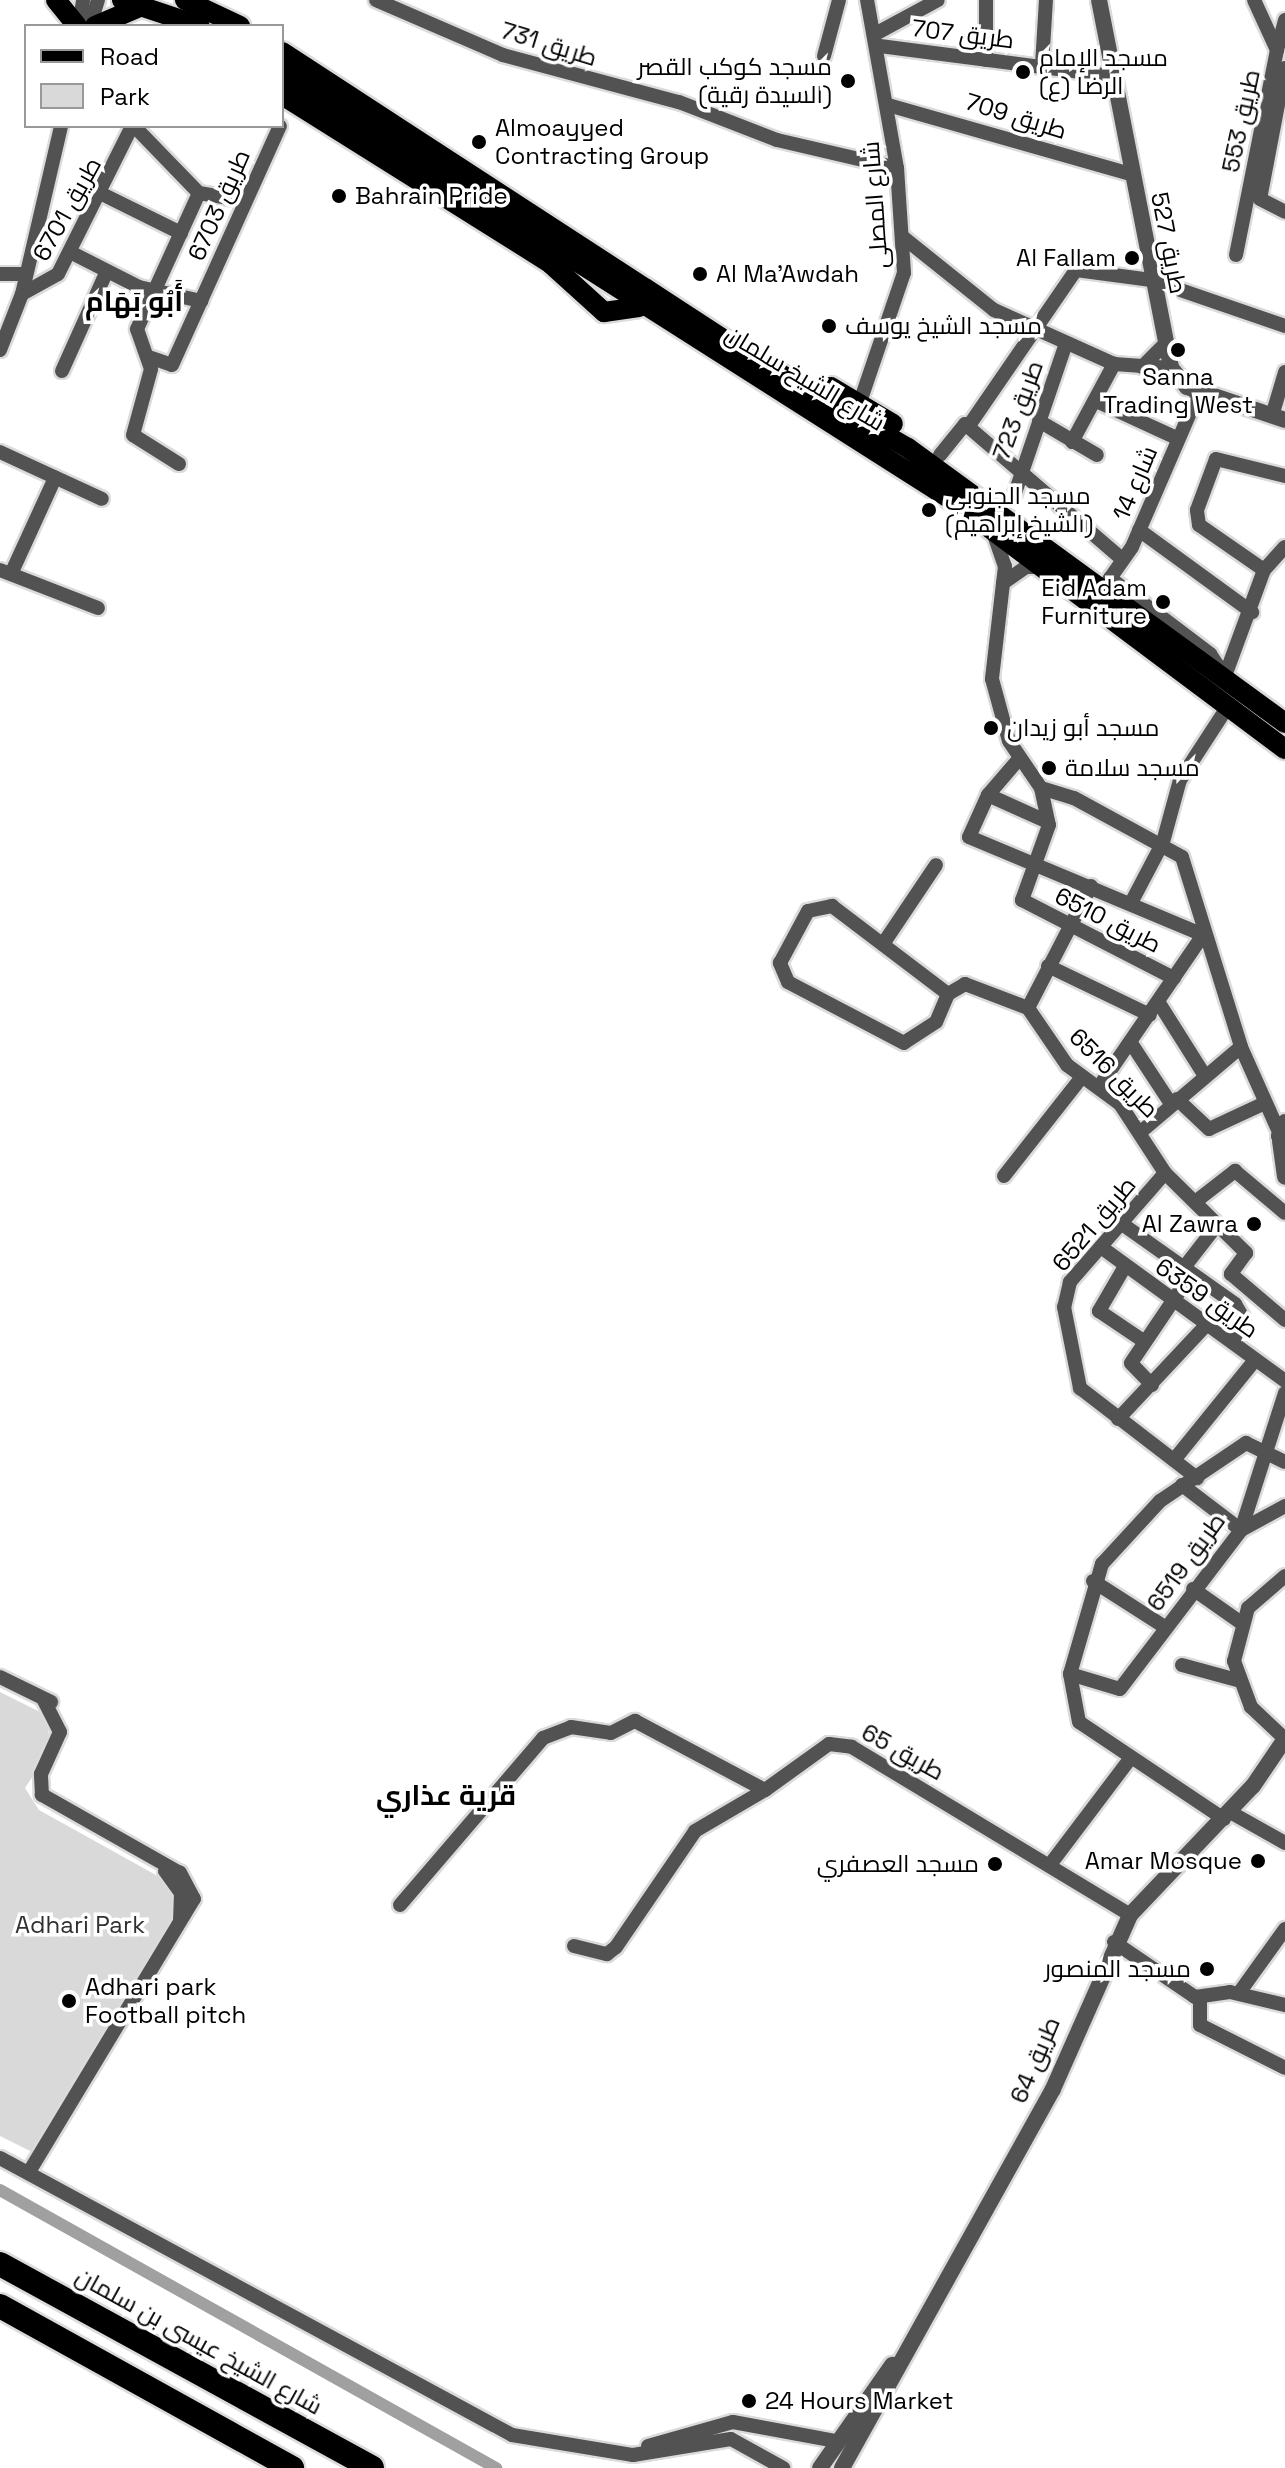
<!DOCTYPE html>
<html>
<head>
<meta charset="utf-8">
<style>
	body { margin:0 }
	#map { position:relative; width:1285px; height:2468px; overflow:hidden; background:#fff; font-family:"Space Grotesk",Cairo,sans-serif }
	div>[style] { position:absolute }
	.green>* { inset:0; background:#d9d9d9 }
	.canal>* { height:12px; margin:-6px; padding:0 6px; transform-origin:6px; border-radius:6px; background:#a0a0a0 }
	.roads { filter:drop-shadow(2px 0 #dbdbdb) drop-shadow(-2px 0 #dbdbdb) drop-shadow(0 2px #dbdbdb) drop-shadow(0 -2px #dbdbdb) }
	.minor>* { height:14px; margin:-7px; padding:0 7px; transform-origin:7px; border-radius:7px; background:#525252 }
	.tertiary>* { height:16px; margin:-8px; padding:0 8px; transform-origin:8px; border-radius:8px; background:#525252 }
	.primary>* { height:20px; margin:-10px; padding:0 10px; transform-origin:10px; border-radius:10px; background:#000 }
	.motorway>* { height:24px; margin:-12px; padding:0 12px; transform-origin:12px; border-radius:12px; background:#000 }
	.dots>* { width:22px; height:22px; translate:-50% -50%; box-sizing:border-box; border:4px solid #fff; border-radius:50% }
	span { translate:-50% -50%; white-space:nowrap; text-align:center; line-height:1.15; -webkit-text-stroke:7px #fff; paint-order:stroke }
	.street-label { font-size:24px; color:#000 }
	.poi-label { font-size:24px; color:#000 }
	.left { translate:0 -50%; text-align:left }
	.right { translate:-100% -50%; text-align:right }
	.park-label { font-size:24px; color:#303030 }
	.quarter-label { font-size:28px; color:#000; font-weight:700 }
	.legend { position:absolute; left:24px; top:24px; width:260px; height:104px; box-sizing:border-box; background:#fff; border:2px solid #999; margin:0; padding:10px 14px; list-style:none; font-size:24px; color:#000 }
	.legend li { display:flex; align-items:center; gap:16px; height:40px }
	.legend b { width:40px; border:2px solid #999 }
</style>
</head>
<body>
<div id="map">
	<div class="green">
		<i style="clip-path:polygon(0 1692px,46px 1715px,51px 1749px,25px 1788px,39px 1810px,172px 1884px,177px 1918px,34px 2153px,0 2136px)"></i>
	</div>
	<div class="canal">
		<i style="left:0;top:2190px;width:569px;rotate:29.27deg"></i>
	</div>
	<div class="roads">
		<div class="minor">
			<i style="left:376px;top:0;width:138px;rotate:23.4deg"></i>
			<i style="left:503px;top:55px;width:182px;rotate:15deg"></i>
			<i style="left:679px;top:102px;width:105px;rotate:21.2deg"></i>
			<i style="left:777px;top:140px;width:123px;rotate:13.1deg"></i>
			<i style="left:79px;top:26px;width:26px;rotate:-81deg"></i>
			<i style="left:90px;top:26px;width:27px;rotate:-73deg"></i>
			<i style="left:877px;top:33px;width:69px;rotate:-28.4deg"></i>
			<i style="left:880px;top:46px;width:232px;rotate:7.4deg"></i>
			<i style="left:1277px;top:50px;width:31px;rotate:-75deg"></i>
			<i style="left:824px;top:56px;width:58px;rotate:-75deg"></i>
			<i style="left:986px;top:60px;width:60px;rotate:-90deg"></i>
			<i style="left:1042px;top:65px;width:65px;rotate:-86.5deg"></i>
			<i style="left:1285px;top:68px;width:133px;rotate:100.8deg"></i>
			<i style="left:1260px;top:199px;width:28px;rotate:27deg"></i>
			<i style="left:888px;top:105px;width:253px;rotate:15.9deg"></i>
			<i style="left:134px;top:126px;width:93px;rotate:45.9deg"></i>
			<i style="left:199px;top:193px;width:43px;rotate:9.5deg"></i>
			<i style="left:104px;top:195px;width:86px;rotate:26.3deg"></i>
			<i style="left:904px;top:238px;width:115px;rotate:38.7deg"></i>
			<i style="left:994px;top:310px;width:132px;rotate:24.2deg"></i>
			<i style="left:1114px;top:364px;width:57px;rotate:4deg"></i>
			<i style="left:72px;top:253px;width:75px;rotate:26.9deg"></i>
			<i style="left:139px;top:287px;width:64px;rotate:12.7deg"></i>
			<i style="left:1236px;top:255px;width:209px;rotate:-78.7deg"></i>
			<i style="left:1277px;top:50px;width:55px;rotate:-114.7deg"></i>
			<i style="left:0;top:274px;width:26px"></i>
			<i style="left:22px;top:294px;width:41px;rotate:-29.1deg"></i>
			<i style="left:58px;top:274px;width:165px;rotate:-63.4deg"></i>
			<i style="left:0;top:350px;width:60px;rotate:-68.6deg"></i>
			<i style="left:22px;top:294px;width:172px;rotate:-76.9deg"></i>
			<i style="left:149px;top:357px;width:24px;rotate:19deg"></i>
			<i style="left:172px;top:365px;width:262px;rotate:-65.7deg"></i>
			<i style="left:1142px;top:367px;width:30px;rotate:-45deg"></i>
			<i style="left:62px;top:371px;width:107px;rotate:-65.8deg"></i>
			<i style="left:1096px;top:401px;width:89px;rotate:24.6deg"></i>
			<i style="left:860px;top:402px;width:136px;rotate:-71.2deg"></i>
			<i style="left:904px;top:273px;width:105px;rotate:-93.8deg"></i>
			<i style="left:897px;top:168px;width:171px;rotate:-100.1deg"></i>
			<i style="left:1272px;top:416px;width:46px;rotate:-73.5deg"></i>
			<i style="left:1039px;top:421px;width:67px;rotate:30.4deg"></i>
			<i style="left:968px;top:427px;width:191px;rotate:-55.5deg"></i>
			<i style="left:1076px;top:270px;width:76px;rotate:7.6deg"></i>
			<i style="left:1151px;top:280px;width:142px;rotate:18.9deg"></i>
			<i style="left:1072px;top:442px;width:89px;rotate:-61.7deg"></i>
			<i style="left:0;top:452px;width:112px;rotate:24.7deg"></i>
			<i style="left:940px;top:455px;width:40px;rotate:-51deg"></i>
			<i style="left:965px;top:424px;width:208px;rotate:40.7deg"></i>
			<i style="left:179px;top:464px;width:54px;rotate:-147.8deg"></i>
			<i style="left:133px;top:435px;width:68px;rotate:-74.7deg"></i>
			<i style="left:151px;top:369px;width:42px;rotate:-109.3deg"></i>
			<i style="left:137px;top:329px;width:149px;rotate:-65.5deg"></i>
			<i style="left:1015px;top:493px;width:158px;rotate:-71.2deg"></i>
			<i style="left:1139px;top:530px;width:140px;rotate:36deg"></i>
			<i style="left:993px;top:532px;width:36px;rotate:71deg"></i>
			<i style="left:1005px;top:566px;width:114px;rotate:96.6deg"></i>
			<i style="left:992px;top:679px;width:64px;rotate:74.7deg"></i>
			<i style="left:1009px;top:741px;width:57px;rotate:55.8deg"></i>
			<i style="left:1041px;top:788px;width:38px;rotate:78deg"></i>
			<i style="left:1049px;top:825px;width:80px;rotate:109.8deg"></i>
			<i style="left:1022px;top:900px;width:171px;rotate:27.2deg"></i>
			<i style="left:0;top:570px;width:105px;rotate:21.2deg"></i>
			<i style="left:1264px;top:570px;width:79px;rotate:-145.3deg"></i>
			<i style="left:1199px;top:525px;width:15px;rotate:-98deg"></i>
			<i style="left:1197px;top:510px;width:54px;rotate:-69.6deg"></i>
			<i style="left:1216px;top:459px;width:71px;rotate:13.8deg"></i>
			<i style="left:11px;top:574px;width:106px;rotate:-65.4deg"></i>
			<i style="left:1110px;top:578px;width:126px;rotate:37.2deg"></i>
			<i style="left:1210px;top:654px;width:27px;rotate:56deg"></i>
			<i style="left:1003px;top:583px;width:28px;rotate:-35deg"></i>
			<i style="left:1026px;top:567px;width:15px"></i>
			<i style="left:1104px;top:587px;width:49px;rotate:-55deg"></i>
			<i style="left:1132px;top:547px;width:169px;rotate:-66.6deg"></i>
			<i style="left:1225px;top:676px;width:113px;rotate:-69.8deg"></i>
			<i style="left:1264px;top:570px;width:31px;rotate:-48deg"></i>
			<i style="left:1018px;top:760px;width:46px;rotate:130.6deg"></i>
			<i style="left:988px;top:795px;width:46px;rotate:114.3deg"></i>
			<i style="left:969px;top:837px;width:254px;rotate:22.7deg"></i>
			<i style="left:1203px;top:935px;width:184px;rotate:124.4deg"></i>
			<i style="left:1041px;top:788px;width:34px;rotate:17deg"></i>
			<i style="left:1074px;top:798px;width:123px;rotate:28.6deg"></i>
			<i style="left:1182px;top:857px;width:199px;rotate:72.7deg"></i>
			<i style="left:1241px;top:1047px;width:93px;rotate:65.9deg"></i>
			<i style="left:988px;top:795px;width:66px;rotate:24.2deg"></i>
			<i style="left:1091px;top:886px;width:137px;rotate:117.3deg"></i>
			<i style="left:1028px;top:1008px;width:69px;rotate:55.6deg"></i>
			<i style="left:1067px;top:1065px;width:66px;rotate:36.3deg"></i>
			<i style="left:1120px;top:1104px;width:82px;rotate:56.9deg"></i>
			<i style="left:1165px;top:1173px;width:114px;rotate:44.6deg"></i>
			<i style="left:1246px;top:1253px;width:26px;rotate:126deg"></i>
			<i style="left:1231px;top:1274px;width:71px;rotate:40.4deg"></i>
			<i style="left:1131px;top:903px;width:69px;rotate:-62.3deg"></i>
			<i style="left:1163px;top:842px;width:64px;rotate:-74.7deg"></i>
			<i style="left:1180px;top:780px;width:88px;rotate:-57deg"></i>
			<i style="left:883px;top:944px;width:95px;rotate:-56.1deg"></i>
			<i style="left:1048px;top:966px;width:113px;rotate:25.7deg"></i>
			<i style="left:948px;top:994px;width:30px;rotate:113deg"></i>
			<i style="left:936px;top:1022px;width:38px;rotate:147deg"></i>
			<i style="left:904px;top:1043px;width:131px;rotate:-152.3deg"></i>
			<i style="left:788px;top:982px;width:21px;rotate:-113deg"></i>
			<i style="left:780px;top:963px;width:59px;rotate:-61.7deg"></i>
			<i style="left:808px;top:911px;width:25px;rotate:-12deg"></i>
			<i style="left:832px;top:906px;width:146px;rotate:37.2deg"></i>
			<i style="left:948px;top:994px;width:20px;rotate:-30deg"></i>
			<i style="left:965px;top:984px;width:67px;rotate:20.9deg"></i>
			<i style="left:1159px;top:1003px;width:86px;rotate:57.8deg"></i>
			<i style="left:1131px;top:1043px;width:73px;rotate:56.7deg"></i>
			<i style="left:1177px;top:1099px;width:44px;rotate:43.2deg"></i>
			<i style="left:1209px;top:1129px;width:62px;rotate:-24.9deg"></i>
			<i style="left:1143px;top:1130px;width:128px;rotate:-40.3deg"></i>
			<i style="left:1165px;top:1173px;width:145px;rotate:131.1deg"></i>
			<i style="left:1070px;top:1282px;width:26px;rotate:103deg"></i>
			<i style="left:1064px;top:1307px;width:83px;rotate:78.8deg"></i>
			<i style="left:1080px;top:1388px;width:148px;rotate:37.6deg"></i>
			<i style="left:1004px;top:1176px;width:125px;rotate:-51.8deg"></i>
			<i style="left:1195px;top:1202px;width:51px;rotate:-37.8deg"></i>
			<i style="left:1235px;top:1171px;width:65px;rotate:40deg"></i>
			<i style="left:1125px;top:1226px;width:135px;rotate:35.3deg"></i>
			<i style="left:1235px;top:1304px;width:16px;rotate:60deg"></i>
			<i style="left:1243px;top:1318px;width:23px;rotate:113deg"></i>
			<i style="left:1105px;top:1250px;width:223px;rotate:36deg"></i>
			<i style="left:1124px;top:1268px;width:50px;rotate:120.2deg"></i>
			<i style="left:1099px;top:1311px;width:55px;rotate:34deg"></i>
			<i style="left:1182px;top:1270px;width:57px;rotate:-52.1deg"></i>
			<i style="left:1152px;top:1385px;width:30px;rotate:-134deg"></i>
			<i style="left:1131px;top:1363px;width:104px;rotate:-56deg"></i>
			<i style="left:1118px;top:1419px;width:132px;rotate:-46.8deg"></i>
			<i style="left:1174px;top:1460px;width:129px;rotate:-51deg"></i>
			<i style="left:1182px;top:1485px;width:74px;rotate:37.3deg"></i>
			<i style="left:1241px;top:1530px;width:50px;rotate:-28.6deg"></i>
			<i style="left:1093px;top:1581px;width:85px;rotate:32.6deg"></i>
			<i style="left:1193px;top:1589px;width:57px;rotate:35.1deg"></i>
			<i style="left:1182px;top:1665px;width:57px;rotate:15.3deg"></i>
			<i style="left:1070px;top:1674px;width:52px;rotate:16.7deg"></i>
			<i style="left:1120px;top:1689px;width:200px;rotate:-52.7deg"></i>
			<i style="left:1241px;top:1530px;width:144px;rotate:-72.2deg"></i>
			<i style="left:0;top:1677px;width:57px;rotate:26.1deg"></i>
			<i style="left:1285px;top:1739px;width:47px;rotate:-136.7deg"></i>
			<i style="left:1251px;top:1707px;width:49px;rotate:-110.3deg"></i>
			<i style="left:1234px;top:1661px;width:55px;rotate:-75.2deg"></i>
			<i style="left:1248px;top:1608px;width:49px;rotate:-40.9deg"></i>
			<i style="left:1230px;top:1812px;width:63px;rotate:29.4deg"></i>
			<i style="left:1224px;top:1819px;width:174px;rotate:-146.2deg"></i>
			<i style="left:1079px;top:1722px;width:49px;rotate:-100.6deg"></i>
			<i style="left:1070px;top:1674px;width:115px;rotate:-73.8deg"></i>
			<i style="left:1102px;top:1564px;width:86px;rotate:-47.4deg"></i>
			<i style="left:1160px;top:1501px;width:104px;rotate:-34deg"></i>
			<i style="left:1246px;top:1443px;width:43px;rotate:26deg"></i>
			<i style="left:1052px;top:1862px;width:129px;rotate:-52.9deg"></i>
			<i style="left:165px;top:1871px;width:27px;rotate:54deg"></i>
			<i style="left:181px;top:1893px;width:27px;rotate:92deg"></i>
			<i style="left:400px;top:1905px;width:220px;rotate:-49.4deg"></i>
			<i style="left:543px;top:1738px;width:30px;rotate:-21deg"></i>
			<i style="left:571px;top:1727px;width:40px;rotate:8.5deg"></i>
			<i style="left:611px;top:1733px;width:27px;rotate:-27deg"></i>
			<i style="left:635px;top:1721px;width:147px;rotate:28deg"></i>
			<i style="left:765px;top:1790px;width:79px;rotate:-35.7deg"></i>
			<i style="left:829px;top:1744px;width:23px;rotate:7deg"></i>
			<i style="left:852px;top:1747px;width:325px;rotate:31.1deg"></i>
			<i style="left:1114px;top:1942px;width:98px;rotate:34.2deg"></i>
			<i style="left:1195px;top:1997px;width:35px;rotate:-8deg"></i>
			<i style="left:1230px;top:1992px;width:57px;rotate:13.3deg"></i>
			<i style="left:574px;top:1946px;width:34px;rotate:14deg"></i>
			<i style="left:607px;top:1954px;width:11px;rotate:-38deg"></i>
			<i style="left:616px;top:1947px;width:140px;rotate:-55.7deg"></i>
			<i style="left:695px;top:1831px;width:81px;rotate:-30.4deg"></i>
			<i style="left:1239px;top:1993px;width:79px;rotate:-54.3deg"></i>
			<i style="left:1200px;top:1998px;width:27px;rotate:90deg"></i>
			<i style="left:1200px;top:2025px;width:95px;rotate:26.8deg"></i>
			<i style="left:0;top:2158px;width:582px;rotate:28.41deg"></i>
			<i style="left:512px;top:2435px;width:123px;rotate:9.4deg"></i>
			<i style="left:633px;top:2455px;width:99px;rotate:-9.3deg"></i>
			<i style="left:731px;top:2439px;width:60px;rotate:29.1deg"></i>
			<i style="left:29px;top:2172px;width:319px;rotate:-58.9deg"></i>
			<i style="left:194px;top:1899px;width:30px;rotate:-118deg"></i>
			<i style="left:180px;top:1873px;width:159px;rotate:-150.5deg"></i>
			<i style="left:42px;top:1795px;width:21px;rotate:-93deg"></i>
			<i style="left:41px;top:1774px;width:46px;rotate:-65.7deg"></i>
			<i style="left:60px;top:1732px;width:36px;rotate:-117deg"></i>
			<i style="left:648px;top:2446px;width:88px;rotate:-15.8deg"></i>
			<i style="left:733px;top:2422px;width:105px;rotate:10.5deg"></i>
		</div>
		<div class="tertiary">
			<i style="left:1099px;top:0;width:375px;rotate:78.9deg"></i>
			<i style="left:1171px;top:368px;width:25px;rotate:50deg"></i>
			<i style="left:1187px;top:387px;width:103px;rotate:18.6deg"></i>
			<i style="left:1285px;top:1122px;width:15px;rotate:113deg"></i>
			<i style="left:1279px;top:1136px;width:13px;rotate:61deg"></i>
			<i style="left:1280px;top:1141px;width:36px;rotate:82deg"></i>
			<i style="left:820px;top:2468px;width:126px;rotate:-55deg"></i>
			<i style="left:842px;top:2468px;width:434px;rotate:-60.9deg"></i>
			<i style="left:1053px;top:2089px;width:190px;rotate:-66.1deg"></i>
			<i style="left:1130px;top:1915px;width:178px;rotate:-46.4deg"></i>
			<i style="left:1253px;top:1786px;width:57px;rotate:-55.8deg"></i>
		</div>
		<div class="primary">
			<i style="left:56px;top:0;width:33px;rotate:51deg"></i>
			<i style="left:122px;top:0;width:82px;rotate:18.4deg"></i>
			<i style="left:185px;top:0;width:61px;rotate:25.3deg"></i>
			<i style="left:95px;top:26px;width:51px;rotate:-23.1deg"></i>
			<i style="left:282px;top:52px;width:559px;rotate:33.04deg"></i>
			<i style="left:751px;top:357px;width:181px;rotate:30.1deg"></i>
			<i style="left:908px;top:448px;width:467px;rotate:36.1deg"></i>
			<i style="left:282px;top:74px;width:794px;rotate:32.45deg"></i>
			<i style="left:952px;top:500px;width:416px;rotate:36.8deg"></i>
			<i style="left:282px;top:95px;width:318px;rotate:32.1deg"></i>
			<i style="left:551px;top:264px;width:72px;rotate:42.2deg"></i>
			<i style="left:604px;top:312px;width:35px;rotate:-8deg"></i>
			<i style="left:831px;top:387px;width:72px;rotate:30.8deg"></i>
		</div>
		<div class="motorway">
			<i style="left:0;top:2264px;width:424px;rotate:28.7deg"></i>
			<i style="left:0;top:2306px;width:334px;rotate:29deg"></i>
		</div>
	</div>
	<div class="dots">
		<i style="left:1023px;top:72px;background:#000"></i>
		<i style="left:848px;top:81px;background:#000"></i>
		<i style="left:479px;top:142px;background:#000"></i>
		<i style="left:339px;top:196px;background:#000"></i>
		<i style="left:1132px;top:258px;background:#000"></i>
		<i style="left:700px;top:274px;background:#000"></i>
		<i style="left:829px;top:326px;background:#000"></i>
		<i style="left:1178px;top:350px;background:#000"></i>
		<i style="left:929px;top:510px;background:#000"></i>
		<i style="left:1163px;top:602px;background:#000"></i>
		<i style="left:991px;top:728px;background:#000"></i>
		<i style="left:1049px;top:768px;background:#000"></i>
		<i style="left:1254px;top:1224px;background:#000"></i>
		<i style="left:1258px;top:1861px;background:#000"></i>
		<i style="left:995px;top:1864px;background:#000"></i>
		<i style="left:1207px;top:1969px;background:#000"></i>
		<i style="left:69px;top:2001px;background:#000"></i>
		<i style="left:749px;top:2401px;background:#000"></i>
	</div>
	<div class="street-label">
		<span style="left:963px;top:34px;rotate:7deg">طريق 707</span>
		<span style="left:549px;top:44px;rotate:17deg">طريق 731</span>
		<span style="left:1016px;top:116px;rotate:17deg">طريق 709</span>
		<span style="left:1241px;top:121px;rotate:-78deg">طريق 553</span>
		<span style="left:219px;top:205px;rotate:-66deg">طريق 6703</span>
		<span style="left:875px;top:205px;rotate:-94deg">شارع المصلى</span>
		<span style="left:67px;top:209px;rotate:-61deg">طريق 6701</span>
		<span style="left:1169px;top:243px;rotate:79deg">طريق 527</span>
		<span style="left:805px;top:378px;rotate:31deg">شارع الشيخ سلمان</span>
		<span style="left:1018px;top:410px;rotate:-70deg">طريق 723</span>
		<span style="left:1135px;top:483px;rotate:-67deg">شارع 14</span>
		<span style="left:1108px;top:920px;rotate:27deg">طريق 6510</span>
		<span style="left:1114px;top:1073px;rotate:45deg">طريق 6516</span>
		<span style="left:1094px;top:1224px;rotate:-50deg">طريق 6521</span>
		<span style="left:1207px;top:1298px;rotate:35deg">طريق 6359</span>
		<span style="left:1186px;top:1562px;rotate:-54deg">طريق 6519</span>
		<span style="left:903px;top:1752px;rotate:29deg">طريق 65</span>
		<span style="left:1035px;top:2060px;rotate:-67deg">طريق 64</span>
		<span style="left:199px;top:2341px;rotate:29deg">شارع الشيخ عيسى بن سلمان</span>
	</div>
	<div class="poi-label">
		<span class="left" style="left:1039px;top:72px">مسجد الإمام<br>الرضا (ع)</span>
		<span class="right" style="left:832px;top:81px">مسجد كوكب القصر<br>(السيدة رقية)</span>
		<span class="left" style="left:495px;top:142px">Almoayyed<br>Contracting Group</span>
		<span class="left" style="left:355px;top:196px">Bahrain Pride</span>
		<span class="right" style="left:1116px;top:258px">Al Fallam</span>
		<span class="left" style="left:716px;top:274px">Al Ma'Awdah</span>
		<span class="left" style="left:845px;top:326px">مسجد الشيخ يوسف</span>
		<span style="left:1178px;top:391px">Sanna<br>Trading West</span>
		<span class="left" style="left:945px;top:510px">مسجد الجنوبي<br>(الشيخ إبراهيم)</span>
		<span class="right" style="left:1147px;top:602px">Eid Adam<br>Furniture</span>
		<span class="left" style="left:1007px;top:728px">مسجد أبو زيدان</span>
		<span class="left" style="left:1065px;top:768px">مسجد سلامة</span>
		<span class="right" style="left:1238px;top:1224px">Al Zawra</span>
		<span class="right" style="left:1242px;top:1861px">Amar Mosque</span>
		<span class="right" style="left:979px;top:1864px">مسجد العصفري</span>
		<span class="right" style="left:1191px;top:1969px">مسجد المنصور</span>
		<span class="left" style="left:85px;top:2001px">Adhari park<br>Football pitch</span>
		<span class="left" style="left:765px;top:2401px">24 Hours Market</span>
	</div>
	<div class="park-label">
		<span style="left:80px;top:1925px">Adhari Park</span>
	</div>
	<div class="quarter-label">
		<span style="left:134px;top:301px">أَبُو بَهَام</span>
		<span style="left:446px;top:1795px">قرية عذاري</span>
	</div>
	<ul class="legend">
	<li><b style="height:10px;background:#000"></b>Road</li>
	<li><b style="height:22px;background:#d9d9d9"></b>Park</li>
	</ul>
</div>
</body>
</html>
